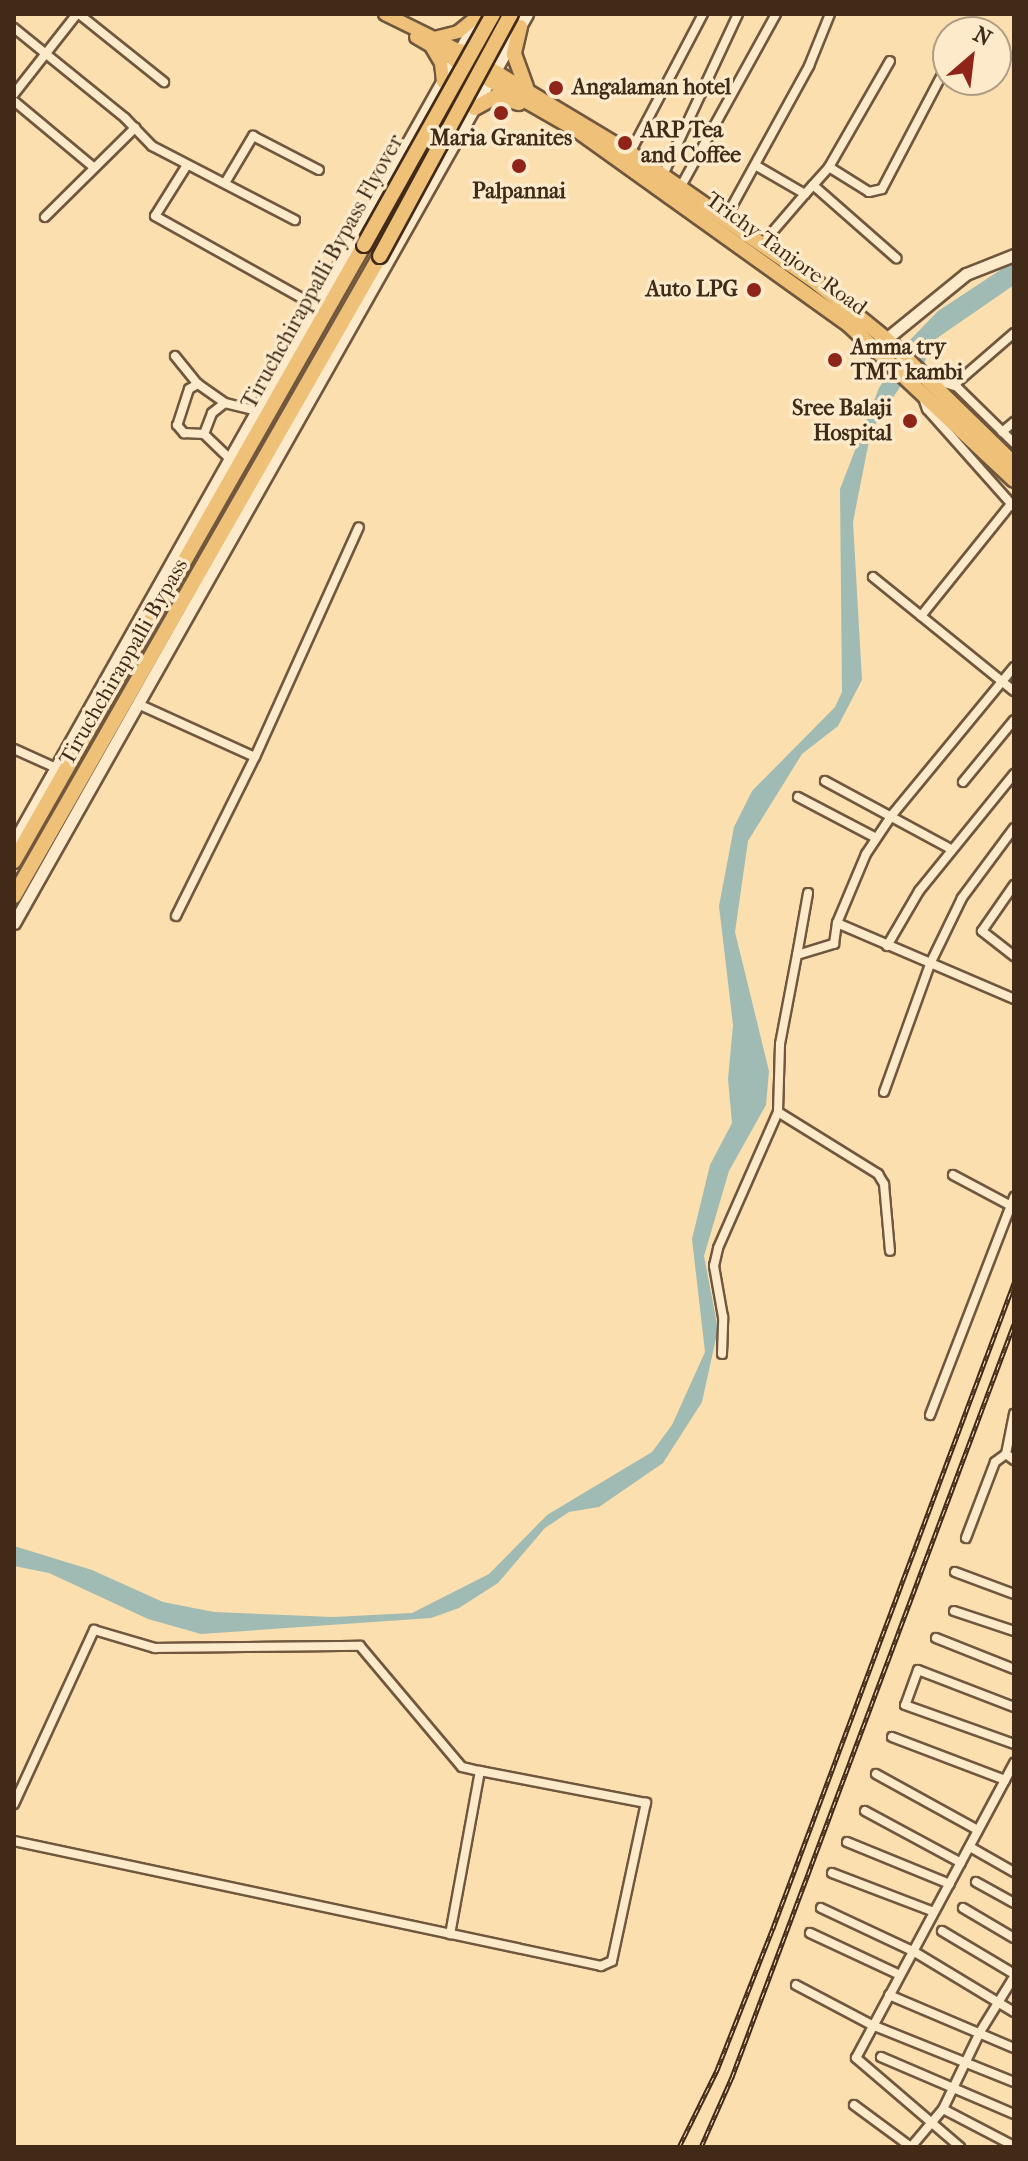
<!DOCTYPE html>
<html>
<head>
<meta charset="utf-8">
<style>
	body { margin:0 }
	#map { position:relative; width:1028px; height:2161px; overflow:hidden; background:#fbdfaf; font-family:"IM FELL French Canon",serif }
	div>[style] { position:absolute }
	.water>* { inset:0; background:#a0bbb3 }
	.roads { filter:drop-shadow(2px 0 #70573e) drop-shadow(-2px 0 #70573e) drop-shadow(0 2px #70573e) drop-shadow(0 -2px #70573e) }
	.street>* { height:8px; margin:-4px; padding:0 4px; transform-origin:4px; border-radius:4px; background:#fceacb }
	.secondary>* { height:11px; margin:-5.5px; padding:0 5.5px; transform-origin:5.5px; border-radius:5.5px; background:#fceacb }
	.primary>* { height:12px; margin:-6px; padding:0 6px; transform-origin:6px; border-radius:6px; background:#eec078 }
	.highway>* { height:14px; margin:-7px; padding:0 7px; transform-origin:7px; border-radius:7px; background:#eec078 }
	.rail>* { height:5px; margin-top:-2.5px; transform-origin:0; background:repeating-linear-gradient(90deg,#fceacb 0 6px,#412a18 0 12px); box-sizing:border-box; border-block:2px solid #412a18 }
	.bridges { filter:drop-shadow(2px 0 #412a18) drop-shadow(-2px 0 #412a18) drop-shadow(0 2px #412a18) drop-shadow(0 -2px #412a18) }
	.highway-bridge>* { height:14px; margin:-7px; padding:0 7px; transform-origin:7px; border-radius:7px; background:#eec078 }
	.dots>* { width:22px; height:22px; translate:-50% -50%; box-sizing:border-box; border:4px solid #fceacb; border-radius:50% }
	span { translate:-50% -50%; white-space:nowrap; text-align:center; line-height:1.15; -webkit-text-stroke:7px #fceacb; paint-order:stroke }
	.poi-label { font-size:22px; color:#412a18; font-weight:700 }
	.left { translate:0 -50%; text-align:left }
	.right { translate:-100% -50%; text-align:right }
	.street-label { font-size:22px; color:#412a18 }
	.frame { position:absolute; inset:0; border:16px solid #412a18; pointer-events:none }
	.north { position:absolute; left:932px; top:16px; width:80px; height:80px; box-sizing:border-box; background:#fceacb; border:2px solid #b19d83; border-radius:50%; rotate:28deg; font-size:22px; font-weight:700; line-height:32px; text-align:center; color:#412a18 }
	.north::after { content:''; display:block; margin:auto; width:28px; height:36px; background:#8f2418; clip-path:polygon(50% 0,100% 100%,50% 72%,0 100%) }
</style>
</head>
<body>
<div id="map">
	<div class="water">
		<i style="clip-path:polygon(1014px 261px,1014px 285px,930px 343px,924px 365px,902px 384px,871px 431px,853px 522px,862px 680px,838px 726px,802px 754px,748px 841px,735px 932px,769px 1071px,766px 1105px,729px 1171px,704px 1256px,718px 1329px,702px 1402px,663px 1463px,599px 1507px,569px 1512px,545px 1528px,498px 1583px,459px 1608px,431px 1618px,201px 1634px,148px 1619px,49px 1573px,14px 1566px,14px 1546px,92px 1570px,163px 1602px,214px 1612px,333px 1617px,412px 1613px,489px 1574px,547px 1515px,652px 1452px,672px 1425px,705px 1352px,692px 1239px,710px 1165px,732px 1123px,728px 1079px,733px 1025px,719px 906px,734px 827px,752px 791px,835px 707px,842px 692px,840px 489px,879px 388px,909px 341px,938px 311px)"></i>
	</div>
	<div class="roads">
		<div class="street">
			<i style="left:79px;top:14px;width:109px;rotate:38.7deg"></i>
			<i style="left:14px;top:28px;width:143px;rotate:39deg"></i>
			<i style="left:125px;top:118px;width:39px;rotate:46deg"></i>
			<i style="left:152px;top:146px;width:161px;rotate:27.4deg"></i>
			<i style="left:14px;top:94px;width:102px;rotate:-51.8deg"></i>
			<i style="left:14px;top:101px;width:102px;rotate:39.8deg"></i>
			<i style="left:630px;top:153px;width:157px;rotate:-62.3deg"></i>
			<i style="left:187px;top:165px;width:60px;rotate:122.1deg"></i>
			<i style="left:155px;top:216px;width:187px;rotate:29.2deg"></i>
			<i style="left:755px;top:165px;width:58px;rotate:30.1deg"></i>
			<i style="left:805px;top:194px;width:36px;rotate:-48deg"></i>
			<i style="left:829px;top:167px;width:122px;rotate:-60.1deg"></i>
			<i style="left:829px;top:167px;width:47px;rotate:32deg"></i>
			<i style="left:869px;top:192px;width:13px;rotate:-13deg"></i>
			<i style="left:882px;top:189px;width:131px;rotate:-62.3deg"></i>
			<i style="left:663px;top:175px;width:178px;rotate:-65deg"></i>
			<i style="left:225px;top:183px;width:55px;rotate:-59.2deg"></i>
			<i style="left:253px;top:136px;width:74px;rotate:27.3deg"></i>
			<i style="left:813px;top:185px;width:111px;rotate:41.3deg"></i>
			<i style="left:680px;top:188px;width:199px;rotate:-61.1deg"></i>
			<i style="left:45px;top:217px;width:127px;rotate:-44.7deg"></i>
			<i style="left:725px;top:219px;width:175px;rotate:-61.2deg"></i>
			<i style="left:809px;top:66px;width:56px;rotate:-68deg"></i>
			<i style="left:762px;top:244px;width:66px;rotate:-49.3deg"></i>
			<i style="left:175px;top:356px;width:36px;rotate:51deg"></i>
			<i style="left:198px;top:384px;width:10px;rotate:151deg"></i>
			<i style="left:189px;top:389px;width:38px;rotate:108deg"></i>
			<i style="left:177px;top:425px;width:11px;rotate:49deg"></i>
			<i style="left:184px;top:433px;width:20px;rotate:3deg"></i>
			<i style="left:928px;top:378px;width:30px;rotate:17deg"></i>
			<i style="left:957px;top:387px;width:80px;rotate:44.5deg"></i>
			<i style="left:198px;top:384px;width:33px;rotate:35deg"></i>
			<i style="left:954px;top:385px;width:79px;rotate:-40.9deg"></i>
			<i style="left:923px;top:398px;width:12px;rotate:70deg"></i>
			<i style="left:927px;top:409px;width:131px;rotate:48.4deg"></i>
			<i style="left:1002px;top:432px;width:16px;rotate:-40deg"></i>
			<i style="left:231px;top:460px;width:37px;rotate:-136deg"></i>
			<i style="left:204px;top:434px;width:22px;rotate:-69deg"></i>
			<i style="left:212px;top:413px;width:16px;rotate:-38deg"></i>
			<i style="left:225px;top:403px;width:34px;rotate:14deg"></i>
			<i style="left:873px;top:577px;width:181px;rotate:39deg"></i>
			<i style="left:921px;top:616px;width:144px;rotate:-51.2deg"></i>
			<i style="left:1014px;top:667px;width:192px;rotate:129.5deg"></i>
			<i style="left:892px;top:815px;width:47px;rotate:123.7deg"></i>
			<i style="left:866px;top:854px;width:75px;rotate:112.8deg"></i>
			<i style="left:837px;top:923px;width:193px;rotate:23.2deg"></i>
			<i style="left:138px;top:704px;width:128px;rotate:24.4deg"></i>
			<i style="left:14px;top:749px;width:46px;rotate:24.3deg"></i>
			<i style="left:825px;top:781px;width:143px;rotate:28.4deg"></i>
			<i style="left:963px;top:782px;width:80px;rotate:-50.6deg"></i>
			<i style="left:798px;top:797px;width:88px;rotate:27.7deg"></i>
			<i style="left:1014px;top:885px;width:56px;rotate:124.8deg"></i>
			<i style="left:982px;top:931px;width:41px;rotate:38deg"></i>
			<i style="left:176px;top:916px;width:178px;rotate:-63.6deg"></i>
			<i style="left:255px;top:757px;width:252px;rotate:-65.7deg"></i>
			<i style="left:887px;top:946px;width:64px;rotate:-59.8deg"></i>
			<i style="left:919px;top:891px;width:151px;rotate:-50.9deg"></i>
			<i style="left:797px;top:955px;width:63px;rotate:-79.9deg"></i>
			<i style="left:884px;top:1092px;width:136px;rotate:-70.2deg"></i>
			<i style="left:930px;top:964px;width:73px;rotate:-64.1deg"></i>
			<i style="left:962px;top:898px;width:87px;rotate:-53.4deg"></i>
			<i style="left:778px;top:1112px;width:118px;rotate:31.8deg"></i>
			<i style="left:878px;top:1174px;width:12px;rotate:59deg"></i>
			<i style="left:884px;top:1184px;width:67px;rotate:84.9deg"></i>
			<i style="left:953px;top:1175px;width:66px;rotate:28.1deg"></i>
			<i style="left:722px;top:1354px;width:37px;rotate:-88deg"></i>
			<i style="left:723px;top:1317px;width:52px;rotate:-100deg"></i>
			<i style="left:714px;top:1266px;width:18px;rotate:-77deg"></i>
			<i style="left:718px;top:1248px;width:149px;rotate:-66.2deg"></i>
			<i style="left:778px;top:1112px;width:68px;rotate:-88.3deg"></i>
			<i style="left:780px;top:1044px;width:91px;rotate:-79.2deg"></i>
			<i style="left:797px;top:955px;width:39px;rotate:-17deg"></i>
			<i style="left:834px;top:944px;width:21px;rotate:-82deg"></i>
			<i style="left:930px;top:1415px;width:234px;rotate:-68.9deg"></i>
			<i style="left:1006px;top:1454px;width:41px;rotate:-78.7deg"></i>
			<i style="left:966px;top:1538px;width:81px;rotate:-69.1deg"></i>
			<i style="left:995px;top:1462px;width:14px;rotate:-36deg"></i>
			<i style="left:1006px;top:1454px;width:10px;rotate:37deg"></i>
			<i style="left:955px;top:1572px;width:63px;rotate:20.4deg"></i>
			<i style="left:954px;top:1611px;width:63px;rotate:18.4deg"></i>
			<i style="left:936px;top:1638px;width:84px;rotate:21.7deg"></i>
			<i style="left:1014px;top:1707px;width:103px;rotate:-158.9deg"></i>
			<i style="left:918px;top:1670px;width:37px;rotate:110deg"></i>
			<i style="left:905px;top:1705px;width:116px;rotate:19.7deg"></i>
			<i style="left:892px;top:1737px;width:121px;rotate:20.8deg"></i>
			<i style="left:876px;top:1774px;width:116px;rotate:28.8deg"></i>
			<i style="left:14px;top:1804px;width:192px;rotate:-65.3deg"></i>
			<i style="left:94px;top:1630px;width:64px;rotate:16.4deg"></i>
			<i style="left:155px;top:1648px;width:205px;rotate:-0.6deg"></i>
			<i style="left:360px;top:1646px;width:158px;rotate:49.9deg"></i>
			<i style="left:462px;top:1767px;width:18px;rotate:13deg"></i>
			<i style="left:865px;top:1811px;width:109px;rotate:28.4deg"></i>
			<i style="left:14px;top:1841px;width:600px;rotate:12.02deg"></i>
			<i style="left:601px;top:1966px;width:12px;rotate:-24deg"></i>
			<i style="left:612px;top:1961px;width:162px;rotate:-77.9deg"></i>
			<i style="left:646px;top:1803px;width:169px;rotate:-169.1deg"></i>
			<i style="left:480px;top:1771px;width:166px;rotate:100.4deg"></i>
			<i style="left:847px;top:1842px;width:111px;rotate:22.2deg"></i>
			<i style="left:970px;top:1847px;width:51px;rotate:29.6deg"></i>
			<i style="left:832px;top:1873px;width:109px;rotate:20.9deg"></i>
			<i style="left:976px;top:1882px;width:43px;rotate:28.9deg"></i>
			<i style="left:821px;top:1908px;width:102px;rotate:25.1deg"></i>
			<i style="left:913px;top:1951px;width:118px;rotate:31.1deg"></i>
			<i style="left:963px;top:1908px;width:59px;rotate:30.5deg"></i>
			<i style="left:942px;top:1931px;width:84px;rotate:30.8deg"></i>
			<i style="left:810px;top:1933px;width:99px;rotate:25deg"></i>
			<i style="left:796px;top:1985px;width:86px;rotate:27.8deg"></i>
			<i style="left:872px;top:2025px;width:153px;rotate:21.9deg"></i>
			<i style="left:889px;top:1995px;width:136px;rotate:23deg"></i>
			<i style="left:881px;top:2057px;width:145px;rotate:23.2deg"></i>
			<i style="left:854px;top:2105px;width:71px;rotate:36.4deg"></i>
			<i style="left:943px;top:2109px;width:80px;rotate:27.5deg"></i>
			<i style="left:911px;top:2147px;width:50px;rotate:-49.9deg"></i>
			<i style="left:943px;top:2109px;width:85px;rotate:-64.3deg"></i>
			<i style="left:980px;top:2032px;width:65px;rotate:-58.3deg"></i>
			<i style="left:960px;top:2147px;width:137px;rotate:-139.4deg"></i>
			<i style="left:856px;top:2058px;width:335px;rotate:-61.8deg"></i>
		</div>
		<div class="secondary">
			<i style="left:886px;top:339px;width:103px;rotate:-39.1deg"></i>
			<i style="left:966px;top:274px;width:52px;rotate:-21.6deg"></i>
			<i style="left:14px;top:842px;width:948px;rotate:-60.62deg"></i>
			<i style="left:14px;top:923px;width:1044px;rotate:-60.56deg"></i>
		</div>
		<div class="primary">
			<i style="left:385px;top:14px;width:84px;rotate:26.3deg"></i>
			<i style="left:416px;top:37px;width:45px;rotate:30.5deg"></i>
			<i style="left:434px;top:38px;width:25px;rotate:-14deg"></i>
			<i style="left:458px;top:32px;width:28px;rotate:-39deg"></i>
			<i style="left:432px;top:48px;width:17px;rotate:59deg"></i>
			<i style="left:441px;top:63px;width:19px;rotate:84deg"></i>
		</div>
		<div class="highway">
			<i style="left:520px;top:27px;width:28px;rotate:103deg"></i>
			<i style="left:514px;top:54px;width:35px;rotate:70deg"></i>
			<i style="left:460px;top:51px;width:198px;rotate:31deg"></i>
			<i style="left:630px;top:153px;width:228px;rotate:34.8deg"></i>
			<i style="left:817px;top:283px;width:89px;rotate:39.1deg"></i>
			<i style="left:886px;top:339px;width:179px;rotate:44.3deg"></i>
			<i style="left:455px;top:60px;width:141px;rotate:29.8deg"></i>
			<i style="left:577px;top:130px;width:335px;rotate:35.6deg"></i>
			<i style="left:849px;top:325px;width:226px;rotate:43.2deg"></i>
			<i style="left:475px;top:108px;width:25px;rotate:-29deg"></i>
			<i style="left:497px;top:96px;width:23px;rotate:18deg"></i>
			<i style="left:14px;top:861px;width:708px;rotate:-60.4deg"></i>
			<i style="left:14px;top:896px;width:737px;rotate:-60.24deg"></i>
		</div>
	</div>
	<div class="rail">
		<i style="left:679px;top:2147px;width:86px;rotate:-63.7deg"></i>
		<i style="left:717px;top:2070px;width:153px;rotate:-68.5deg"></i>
		<i style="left:773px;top:1928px;width:689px;rotate:-69.51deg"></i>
		<i style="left:701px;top:2147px;width:77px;rotate:-66.1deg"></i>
		<i style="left:732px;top:2077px;width:804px;rotate:-69.47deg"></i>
	</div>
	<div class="bridges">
		<div class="highway-bridge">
			<i style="left:364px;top:245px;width:265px;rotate:-60.8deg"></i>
			<i style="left:380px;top:256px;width:275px;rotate:-61.6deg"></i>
		</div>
	</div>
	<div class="dots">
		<i style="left:556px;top:88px;background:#8f2418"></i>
		<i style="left:501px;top:113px;background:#8f2418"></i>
		<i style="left:625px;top:143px;background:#8f2418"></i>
		<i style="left:519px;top:166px;background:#8f2418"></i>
		<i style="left:754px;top:290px;background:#8f2418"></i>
		<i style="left:835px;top:360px;background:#8f2418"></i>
		<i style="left:910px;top:421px;background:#8f2418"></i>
	</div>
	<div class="poi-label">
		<span class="left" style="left:572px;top:88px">Angalaman hotel</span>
		<span class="left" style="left:641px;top:143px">ARP Tea<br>and Coffee</span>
		<span style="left:501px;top:139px">Maria Granites</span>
		<span style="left:519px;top:192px">Palpannai</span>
		<span class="right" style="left:738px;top:290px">Auto LPG</span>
		<span class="left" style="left:851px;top:360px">Amma try<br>TMT kambi</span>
		<span class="right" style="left:892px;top:421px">Sree Balaji<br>Hospital</span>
	</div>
	<div class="street-label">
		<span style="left:786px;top:254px;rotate:36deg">Trichy Tanjore Road</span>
		<span style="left:323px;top:272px;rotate:-61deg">Tiruchchirappalli Bypass Flyover</span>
		<span style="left:124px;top:662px;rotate:-60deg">Tiruchchirappalli Bypass</span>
	</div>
	<div class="frame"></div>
	<div class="north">N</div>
</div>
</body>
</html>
